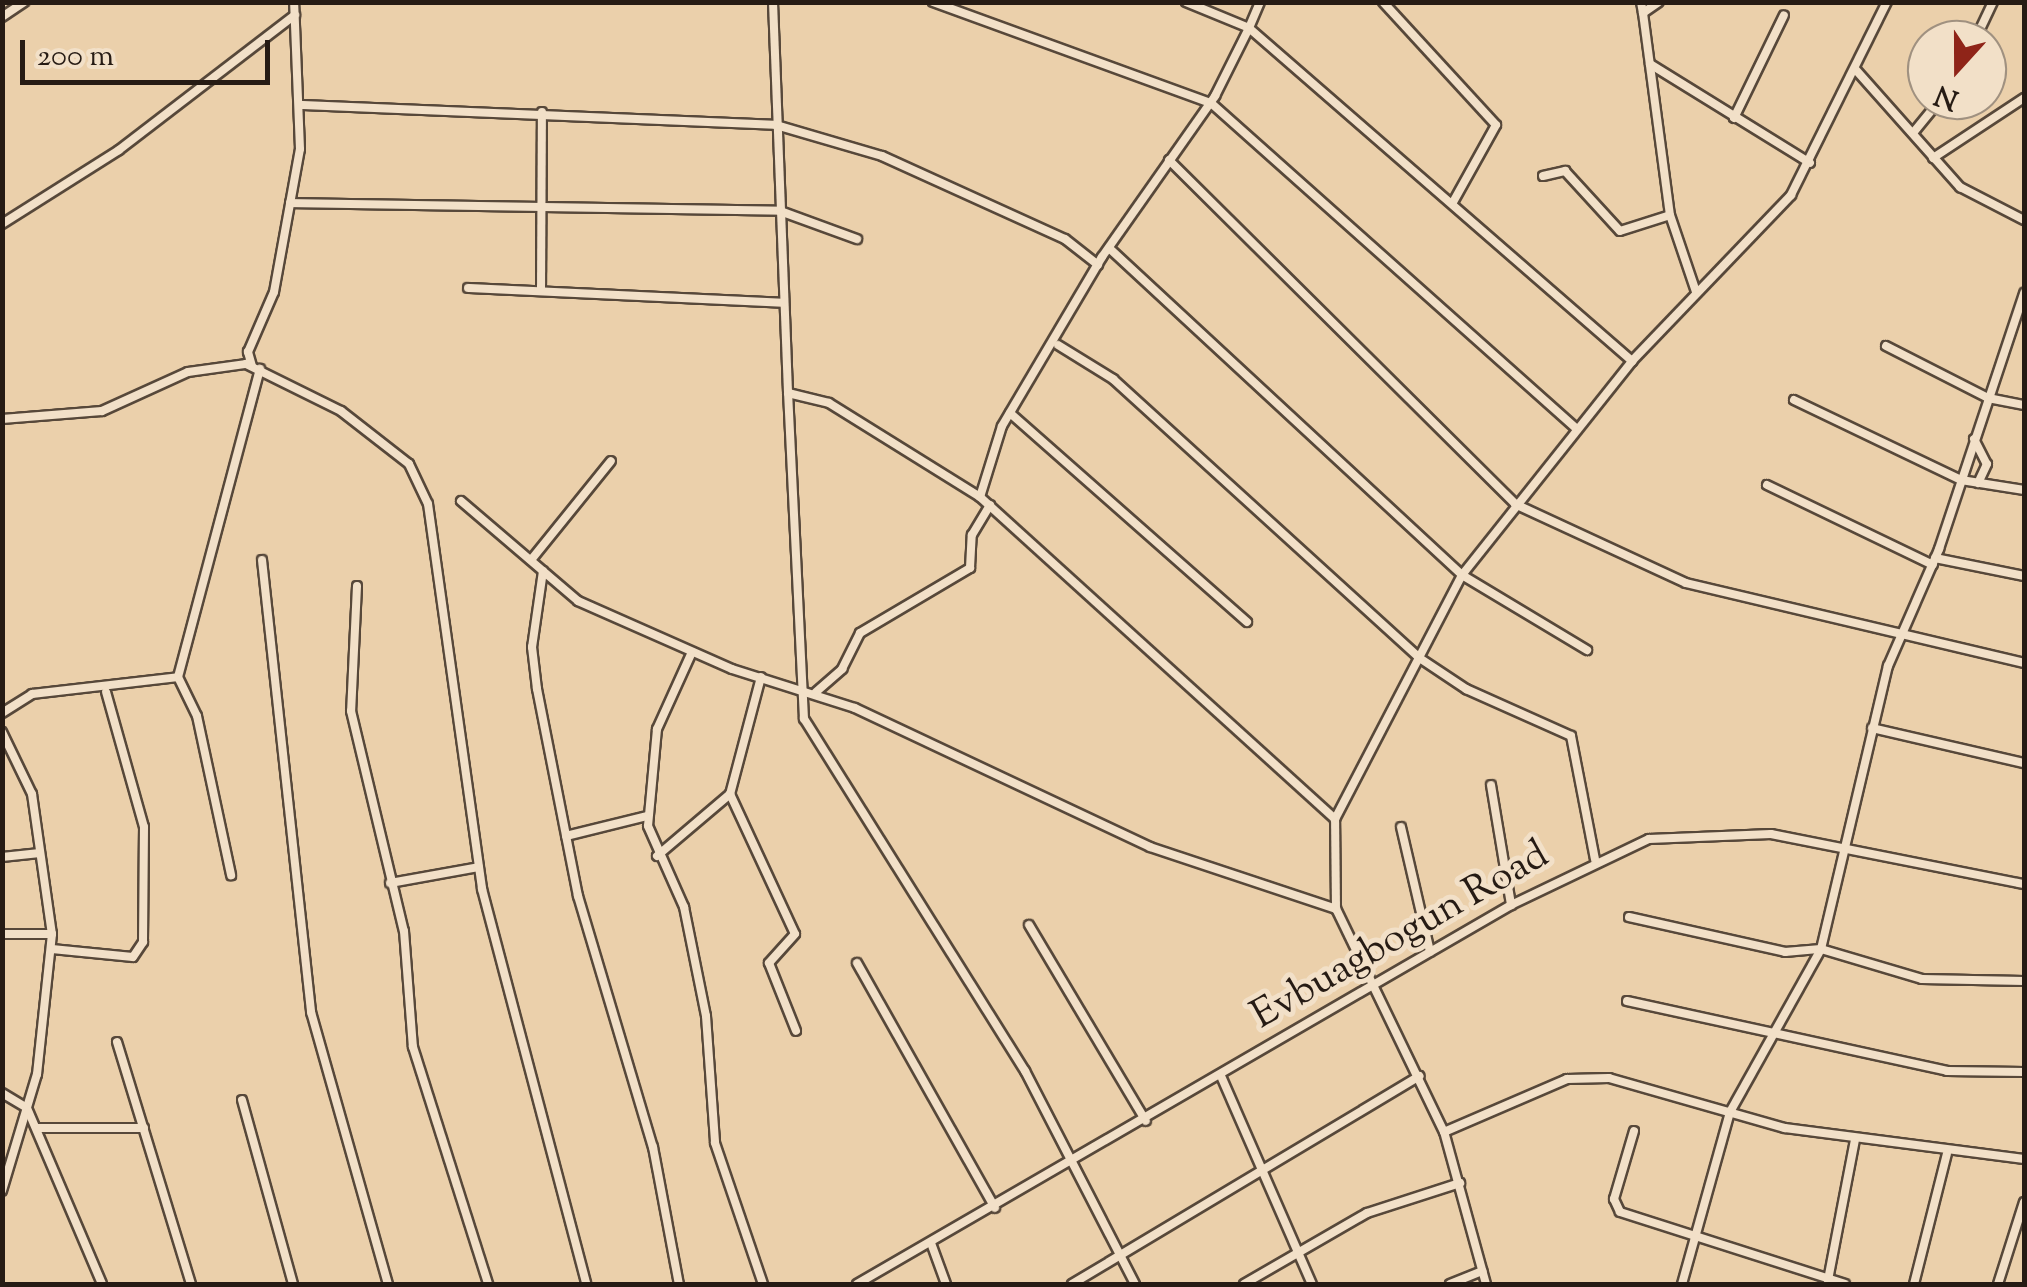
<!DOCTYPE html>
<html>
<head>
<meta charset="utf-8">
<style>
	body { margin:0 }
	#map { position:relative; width:2027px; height:1287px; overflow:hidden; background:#ebd0ab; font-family:"Sorts Mill Goudy",serif }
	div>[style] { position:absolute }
	.roads { filter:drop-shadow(2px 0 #57483a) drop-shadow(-2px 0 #57483a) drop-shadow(0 2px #57483a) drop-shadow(0 -2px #57483a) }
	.minor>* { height:8px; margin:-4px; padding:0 4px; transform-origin:4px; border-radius:4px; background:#f2e0c8 }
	span { translate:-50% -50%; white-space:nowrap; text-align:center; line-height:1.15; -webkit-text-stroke:10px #f2e0c8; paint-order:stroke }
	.street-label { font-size:40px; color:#261b14 }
	.frame { position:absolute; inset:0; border:5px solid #261b14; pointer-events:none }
	.north { position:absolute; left:1907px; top:20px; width:100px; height:100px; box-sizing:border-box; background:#f2e0c8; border:2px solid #a09180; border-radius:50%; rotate:201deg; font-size:28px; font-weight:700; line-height:40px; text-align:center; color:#261b14 }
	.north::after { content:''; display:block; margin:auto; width:35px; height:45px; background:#8f2418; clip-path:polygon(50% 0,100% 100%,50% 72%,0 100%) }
	.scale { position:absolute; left:20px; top:40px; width:250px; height:45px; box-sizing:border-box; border:5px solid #261b14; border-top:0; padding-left:12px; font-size:30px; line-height:35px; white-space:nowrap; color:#261b14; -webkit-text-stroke:8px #f2e0c8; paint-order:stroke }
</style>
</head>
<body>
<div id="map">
	<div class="roads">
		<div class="minor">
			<i style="left:773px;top:2px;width:391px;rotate:87.8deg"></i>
			<i style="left:933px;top:2px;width:296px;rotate:20deg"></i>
			<i style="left:1211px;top:103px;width:490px;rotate:41.7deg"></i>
			<i style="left:1186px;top:2px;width:68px;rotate:22.4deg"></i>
			<i style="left:1249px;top:28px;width:28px;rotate:-67deg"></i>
			<i style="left:1383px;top:2px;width:167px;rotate:47.4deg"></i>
			<i style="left:1496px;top:125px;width:90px;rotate:119.1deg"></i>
			<i style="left:1641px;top:2px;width:11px;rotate:80deg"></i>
			<i style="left:1643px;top:13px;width:19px;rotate:-35deg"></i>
			<i style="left:1643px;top:13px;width:204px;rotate:82.4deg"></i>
			<i style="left:1670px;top:215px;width:81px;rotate:71.3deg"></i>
			<i style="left:2px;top:17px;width:27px;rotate:-34deg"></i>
			<i style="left:1975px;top:40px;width:42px;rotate:-64.7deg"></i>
			<i style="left:1650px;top:64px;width:188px;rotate:31.7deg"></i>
			<i style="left:1856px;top:70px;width:157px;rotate:48.4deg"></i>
			<i style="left:1960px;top:187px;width:72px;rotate:27.3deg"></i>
			<i style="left:301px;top:105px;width:475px;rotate:2.4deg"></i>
			<i style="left:776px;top:125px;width:110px;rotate:16.3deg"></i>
			<i style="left:882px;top:156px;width:201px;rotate:24.4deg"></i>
			<i style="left:1065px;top:239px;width:42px;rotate:38.2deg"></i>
			<i style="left:1734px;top:118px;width:114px;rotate:-64.1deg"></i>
			<i style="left:1913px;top:133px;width:43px;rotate:-50.7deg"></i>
			<i style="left:1933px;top:158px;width:109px;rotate:-33.4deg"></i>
			<i style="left:1169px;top:160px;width:488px;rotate:44.8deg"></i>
			<i style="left:1515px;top:504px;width:188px;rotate:24.8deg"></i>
			<i style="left:1686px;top:583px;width:347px;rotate:13.3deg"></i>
			<i style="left:1543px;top:176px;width:23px;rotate:-13deg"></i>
			<i style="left:1565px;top:171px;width:81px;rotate:47.5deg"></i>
			<i style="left:1620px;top:231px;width:52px;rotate:-17.7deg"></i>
			<i style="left:290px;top:203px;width:490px;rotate:0.9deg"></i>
			<i style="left:780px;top:211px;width:82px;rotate:20deg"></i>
			<i style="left:2px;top:224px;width:138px;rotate:-32.3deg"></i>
			<i style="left:119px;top:150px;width:222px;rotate:-37.5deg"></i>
			<i style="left:1109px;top:248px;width:481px;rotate:42.8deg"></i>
			<i style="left:1462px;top:575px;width:146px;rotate:31deg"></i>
			<i style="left:468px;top:288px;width:316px;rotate:2.7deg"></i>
			<i style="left:541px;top:291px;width:179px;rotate:-89.7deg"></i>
			<i style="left:1058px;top:345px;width:65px;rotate:31.7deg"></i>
			<i style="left:1113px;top:379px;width:413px;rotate:42.3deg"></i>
			<i style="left:1418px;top:657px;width:58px;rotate:33.7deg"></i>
			<i style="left:1466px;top:689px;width:115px;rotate:24.1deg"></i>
			<i style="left:1571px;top:736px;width:126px;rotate:79deg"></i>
			<i style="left:1886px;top:346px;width:114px;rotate:27deg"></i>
			<i style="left:1988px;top:398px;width:37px;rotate:11deg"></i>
			<i style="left:252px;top:366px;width:15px;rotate:-106deg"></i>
			<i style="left:248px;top:352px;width:65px;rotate:-66.6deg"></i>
			<i style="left:274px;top:292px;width:145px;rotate:-79.7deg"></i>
			<i style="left:300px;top:149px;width:147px;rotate:-92.3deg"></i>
			<i style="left:1794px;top:400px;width:185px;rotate:25.6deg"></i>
			<i style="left:1961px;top:480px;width:64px;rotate:9deg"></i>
			<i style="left:1010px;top:413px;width:316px;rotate:41.4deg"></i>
			<i style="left:2px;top:419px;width:100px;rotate:-4.6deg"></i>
			<i style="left:102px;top:411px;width:94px;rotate:-24.4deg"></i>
			<i style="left:188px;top:372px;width:59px;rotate:-7.9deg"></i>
			<i style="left:246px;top:364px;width:106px;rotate:26.3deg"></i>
			<i style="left:341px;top:411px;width:86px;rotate:37.9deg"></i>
			<i style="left:409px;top:464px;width:44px;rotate:64.6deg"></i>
			<i style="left:428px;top:504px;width:389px;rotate:82deg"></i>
			<i style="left:482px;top:889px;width:408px;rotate:75.2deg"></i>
			<i style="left:1974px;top:439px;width:28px;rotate:63deg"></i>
			<i style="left:1987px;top:464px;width:21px;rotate:115deg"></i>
			<i style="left:1767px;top:485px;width:184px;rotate:25.7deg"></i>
			<i style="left:980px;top:497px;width:74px;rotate:-72.8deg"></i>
			<i style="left:1002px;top:426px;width:196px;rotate:-59.4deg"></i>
			<i style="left:1102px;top:257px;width:197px;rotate:-54.9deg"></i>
			<i style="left:1215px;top:96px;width:76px;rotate:-63.4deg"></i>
			<i style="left:1249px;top:28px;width:508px;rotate:41.01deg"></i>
			<i style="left:461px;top:501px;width:154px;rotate:40.5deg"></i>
			<i style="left:578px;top:601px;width:168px;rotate:23.8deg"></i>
			<i style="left:732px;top:669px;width:129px;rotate:17.6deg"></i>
			<i style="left:855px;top:708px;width:326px;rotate:25.2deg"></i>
			<i style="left:1150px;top:847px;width:196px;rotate:18.4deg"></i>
			<i style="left:1935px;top:558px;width:91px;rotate:11.4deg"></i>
			<i style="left:262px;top:560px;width:455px;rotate:83.8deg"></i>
			<i style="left:311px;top:1012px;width:283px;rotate:74.2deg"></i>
			<i style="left:531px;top:560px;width:127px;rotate:-51.1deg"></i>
			<i style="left:543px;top:571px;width:77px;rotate:98.2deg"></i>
			<i style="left:532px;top:647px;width:42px;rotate:83.2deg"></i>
			<i style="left:537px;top:689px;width:211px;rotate:78.8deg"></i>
			<i style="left:578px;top:896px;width:262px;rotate:73.4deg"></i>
			<i style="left:653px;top:1147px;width:139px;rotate:79.3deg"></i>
			<i style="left:357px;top:586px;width:125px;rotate:92.7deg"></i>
			<i style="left:351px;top:711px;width:226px;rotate:76.5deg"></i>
			<i style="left:404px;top:931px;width:116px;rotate:85.6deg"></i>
			<i style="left:413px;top:1047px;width:249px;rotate:72.4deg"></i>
			<i style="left:692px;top:652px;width:85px;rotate:114.4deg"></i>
			<i style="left:657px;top:729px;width:97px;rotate:95.3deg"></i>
			<i style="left:648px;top:826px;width:89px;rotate:66deg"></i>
			<i style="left:684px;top:907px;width:111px;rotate:78.6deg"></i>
			<i style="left:706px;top:1016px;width:127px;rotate:85.9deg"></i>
			<i style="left:715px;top:1143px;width:149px;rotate:71.2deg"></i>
			<i style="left:178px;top:677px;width:43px;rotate:64deg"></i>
			<i style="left:197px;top:716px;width:163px;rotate:77.9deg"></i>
			<i style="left:761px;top:677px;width:121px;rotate:104.8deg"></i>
			<i style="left:730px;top:794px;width:154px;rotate:65.1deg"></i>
			<i style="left:795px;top:934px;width:39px;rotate:132deg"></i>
			<i style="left:769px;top:963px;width:73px;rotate:68.3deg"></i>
			<i style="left:816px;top:692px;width:35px;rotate:-41deg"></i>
			<i style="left:842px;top:669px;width:40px;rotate:-63.4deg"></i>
			<i style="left:860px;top:633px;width:128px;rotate:-30.6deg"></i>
			<i style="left:970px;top:568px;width:33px;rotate:-87deg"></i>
			<i style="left:972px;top:535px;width:35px;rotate:-59deg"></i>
			<i style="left:2px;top:713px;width:36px;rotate:-32deg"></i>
			<i style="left:32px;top:694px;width:147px;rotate:-6.6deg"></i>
			<i style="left:178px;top:677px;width:319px;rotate:-75.1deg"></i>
			<i style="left:1872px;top:728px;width:156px;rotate:13deg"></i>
			<i style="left:2px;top:732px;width:69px;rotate:64.2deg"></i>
			<i style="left:32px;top:794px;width:141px;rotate:81.9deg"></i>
			<i style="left:52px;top:934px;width:141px;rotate:96.1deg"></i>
			<i style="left:37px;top:1074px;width:122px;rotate:106.7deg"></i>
			<i style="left:1491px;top:785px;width:122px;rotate:80.5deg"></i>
			<i style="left:1401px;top:827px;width:128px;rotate:76.9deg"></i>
			<i style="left:566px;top:836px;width:83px;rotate:-13.9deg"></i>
			<i style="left:657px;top:856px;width:96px;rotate:-40.3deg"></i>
			<i style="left:2px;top:857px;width:38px;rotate:-6deg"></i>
			<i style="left:390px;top:883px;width:90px;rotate:-10.2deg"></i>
			<i style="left:1629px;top:917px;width:160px;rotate:12.6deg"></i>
			<i style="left:1785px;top:952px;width:36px;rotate:-5deg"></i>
			<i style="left:1821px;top:949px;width:105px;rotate:16.5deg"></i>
			<i style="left:1922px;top:979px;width:102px;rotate:1.1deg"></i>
			<i style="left:1029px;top:925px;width:228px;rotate:59.2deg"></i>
			<i style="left:2px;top:934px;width:50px"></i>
			<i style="left:52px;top:949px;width:81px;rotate:5.6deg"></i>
			<i style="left:133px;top:957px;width:18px;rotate:-56deg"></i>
			<i style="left:143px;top:942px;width:115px;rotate:-89.5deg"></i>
			<i style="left:144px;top:827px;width:140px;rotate:-105.7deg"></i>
			<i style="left:857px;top:963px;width:281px;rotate:60.6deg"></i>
			<i style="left:1627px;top:1001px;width:328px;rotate:12.3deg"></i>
			<i style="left:1947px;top:1071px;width:77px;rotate:0.7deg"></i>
			<i style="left:117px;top:1042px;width:253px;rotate:73deg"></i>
			<i style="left:1221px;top:1076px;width:227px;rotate:66.4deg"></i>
			<i style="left:2px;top:1093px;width:29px;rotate:31deg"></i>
			<i style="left:27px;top:1108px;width:191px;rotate:66.9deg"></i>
			<i style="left:242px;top:1100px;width:191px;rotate:74.5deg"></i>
			<i style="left:37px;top:1128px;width:107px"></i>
			<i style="left:1634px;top:1131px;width:71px;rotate:106.4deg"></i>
			<i style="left:1614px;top:1199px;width:14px;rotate:65deg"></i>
			<i style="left:1620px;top:1212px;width:236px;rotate:17.7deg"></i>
			<i style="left:1444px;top:1132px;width:134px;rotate:-23.3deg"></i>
			<i style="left:1567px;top:1079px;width:42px;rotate:-1.4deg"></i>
			<i style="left:1609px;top:1078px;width:183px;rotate:15.9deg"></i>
			<i style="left:1785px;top:1128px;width:241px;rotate:7.4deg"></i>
			<i style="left:931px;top:1243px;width:44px;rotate:69.9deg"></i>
			<i style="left:1828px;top:1280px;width:143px;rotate:-79.1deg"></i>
			<i style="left:857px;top:1284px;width:756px;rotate:-30.09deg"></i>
			<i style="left:1511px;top:905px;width:153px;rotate:-25.6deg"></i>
			<i style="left:1649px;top:839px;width:122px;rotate:-2.3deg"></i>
			<i style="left:1771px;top:834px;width:258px;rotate:11.2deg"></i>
			<i style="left:1072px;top:1284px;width:405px;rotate:-30.9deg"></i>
			<i style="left:1135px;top:1284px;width:240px;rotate:-117.3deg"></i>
			<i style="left:1025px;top:1071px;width:416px;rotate:-122.1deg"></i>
			<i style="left:804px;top:719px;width:326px;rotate:-92.8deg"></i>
			<i style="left:788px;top:393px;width:42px;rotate:13.7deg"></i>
			<i style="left:829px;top:403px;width:178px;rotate:31.9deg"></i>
			<i style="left:980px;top:497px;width:479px;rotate:42.2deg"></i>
			<i style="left:1244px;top:1284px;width:142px;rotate:-30deg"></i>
			<i style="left:1367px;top:1213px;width:98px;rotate:-17.9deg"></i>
			<i style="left:1450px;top:1284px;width:35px;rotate:-22deg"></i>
			<i style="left:1486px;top:1284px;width:158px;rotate:-105.4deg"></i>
			<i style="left:1444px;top:1132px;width:248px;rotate:-115.8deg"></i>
			<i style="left:1336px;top:909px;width:90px;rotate:-90.6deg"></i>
			<i style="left:1335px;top:819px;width:275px;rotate:-62.5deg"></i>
			<i style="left:1462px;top:575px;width:273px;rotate:-51.5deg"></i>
			<i style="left:1632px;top:361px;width:230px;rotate:-46.2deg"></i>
			<i style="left:1791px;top:195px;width:216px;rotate:-63.6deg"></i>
			<i style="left:1682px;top:1284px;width:179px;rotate:-74.4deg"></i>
			<i style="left:1730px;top:1112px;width:187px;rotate:-60.8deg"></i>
			<i style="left:1821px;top:949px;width:291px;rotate:-76.7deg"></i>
			<i style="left:1888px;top:666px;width:128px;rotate:-66.4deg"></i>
			<i style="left:1939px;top:549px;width:270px;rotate:-71.6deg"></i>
			<i style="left:1914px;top:1284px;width:134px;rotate:-75.8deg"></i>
			<i style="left:1998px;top:1284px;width:86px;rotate:-72.4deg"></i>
		</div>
	</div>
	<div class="street-label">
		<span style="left:1401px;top:937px;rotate:-30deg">Evbuagbogun Road</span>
	</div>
	<div class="frame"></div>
	<div class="north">N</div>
	<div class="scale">200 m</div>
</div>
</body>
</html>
